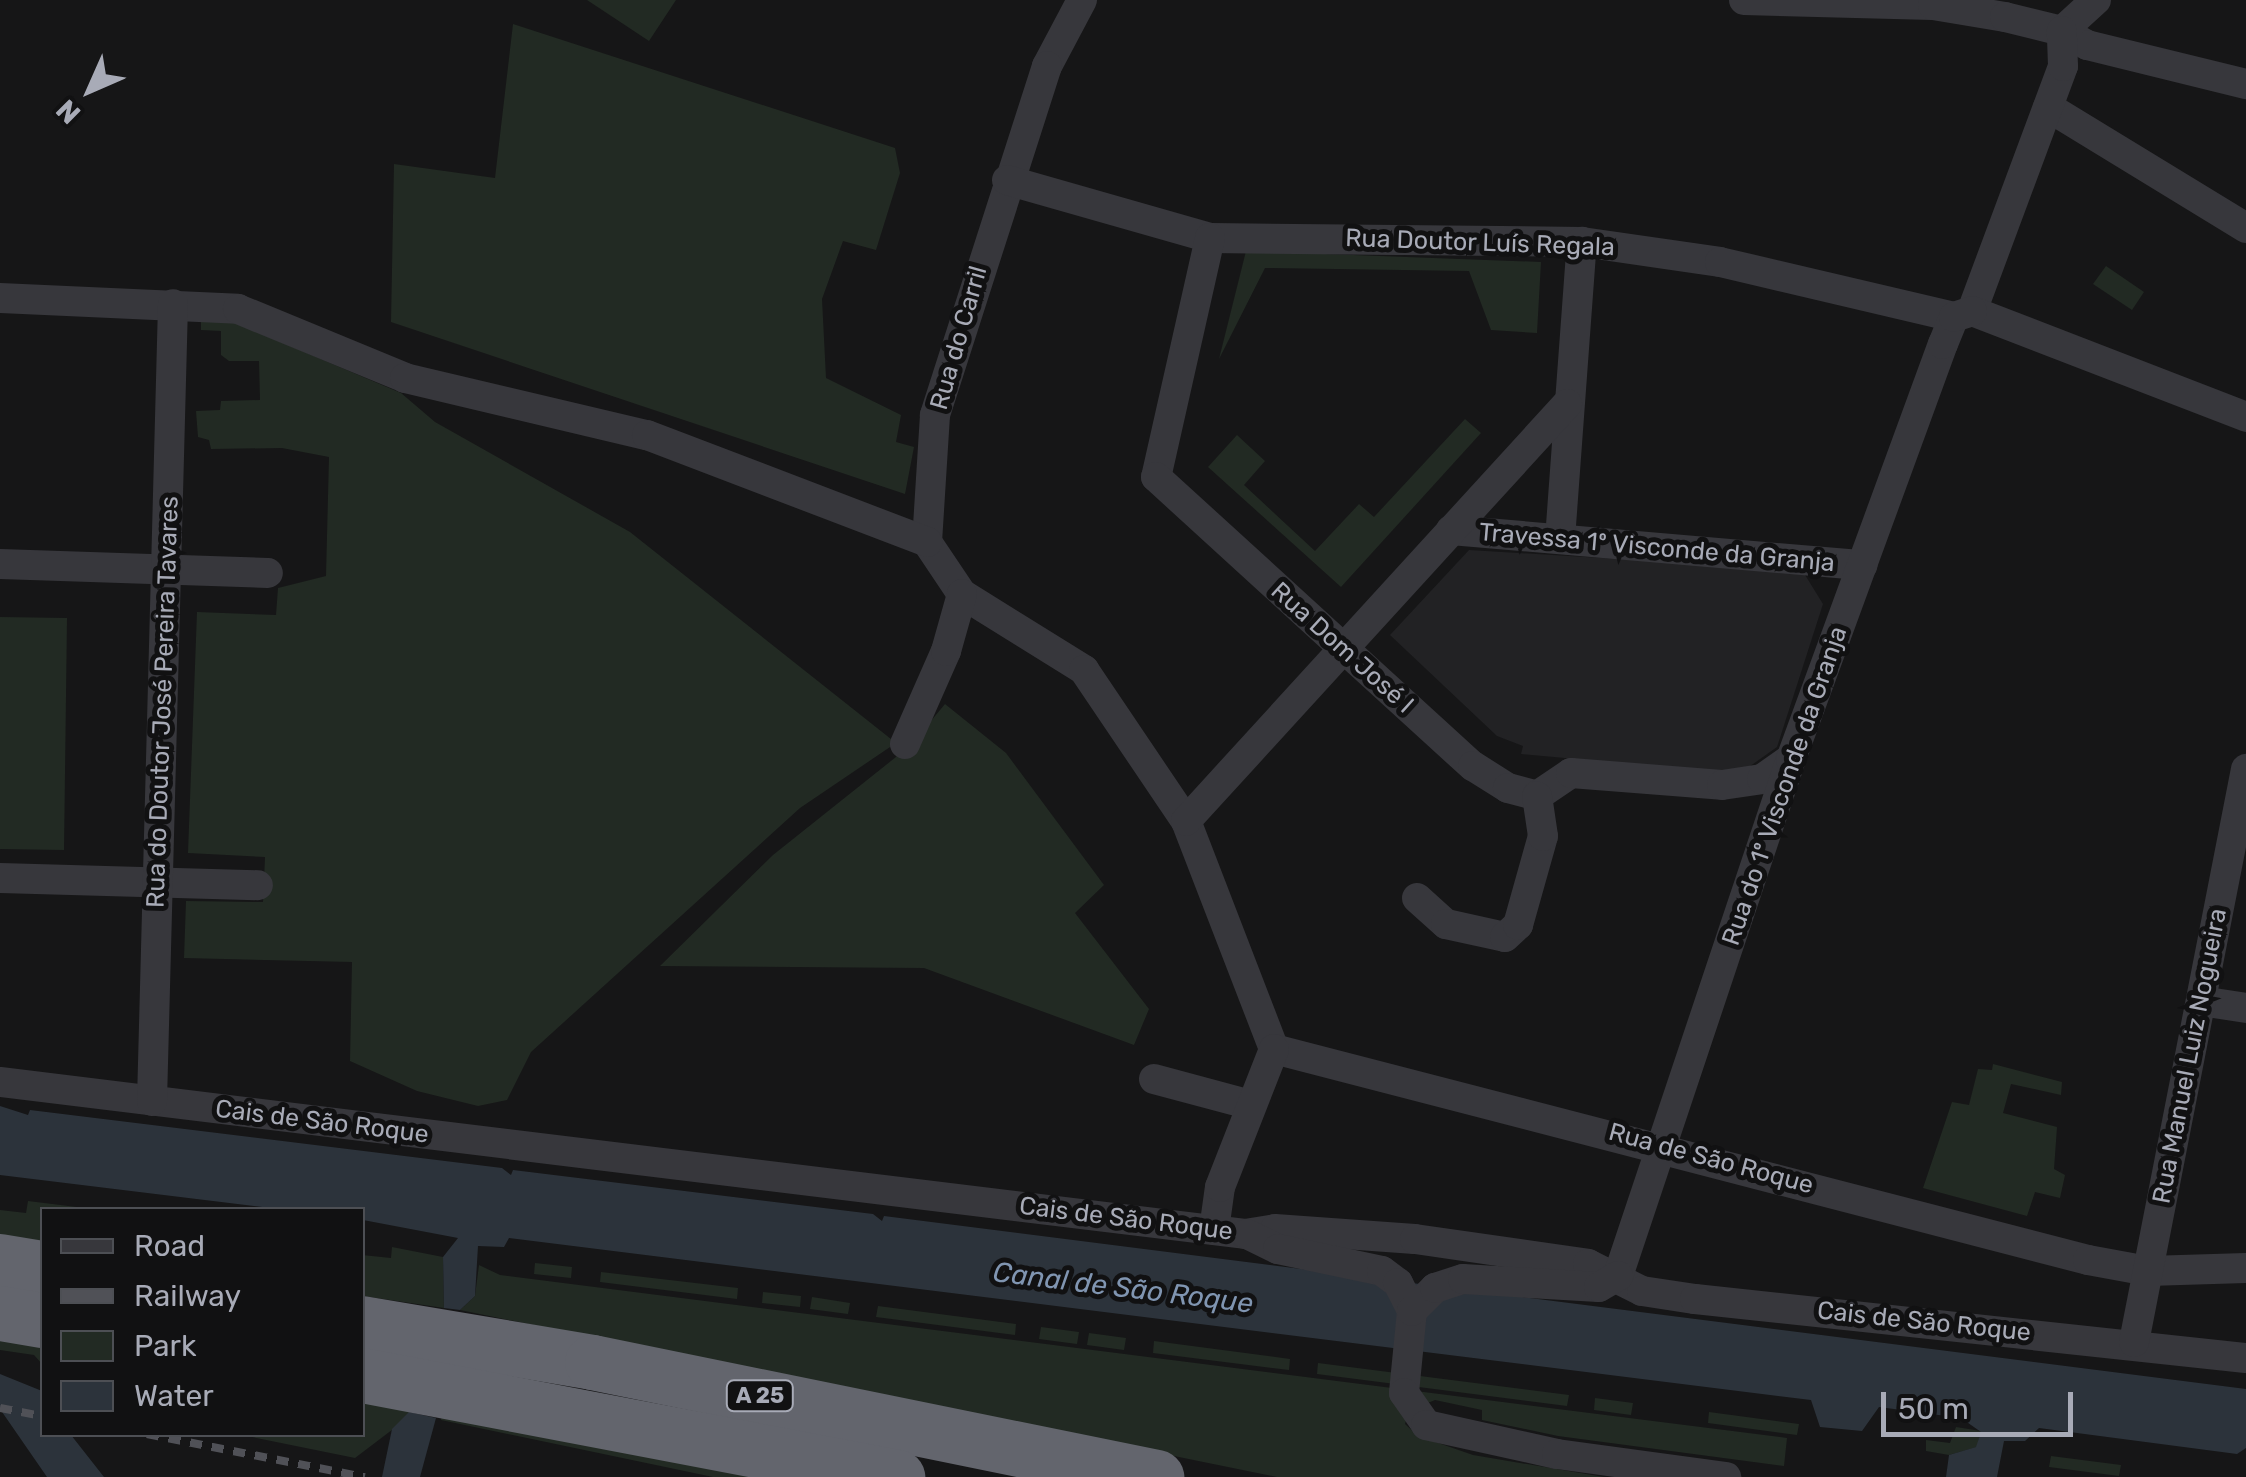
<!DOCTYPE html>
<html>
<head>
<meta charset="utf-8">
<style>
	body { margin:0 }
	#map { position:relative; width:2246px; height:1477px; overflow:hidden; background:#161617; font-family:Rubik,sans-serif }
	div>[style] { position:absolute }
	.built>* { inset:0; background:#222224 }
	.green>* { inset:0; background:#222a23 }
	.water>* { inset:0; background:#2c333b }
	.minor>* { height:30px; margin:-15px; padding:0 15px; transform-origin:15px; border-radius:15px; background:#37373c }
	.motorway>* { height:55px; margin:-27.5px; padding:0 27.5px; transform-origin:27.5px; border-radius:27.5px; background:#63656d }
	.rail>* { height:8px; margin-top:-4px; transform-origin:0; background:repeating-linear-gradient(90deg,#505157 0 12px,transparent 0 22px) }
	span { translate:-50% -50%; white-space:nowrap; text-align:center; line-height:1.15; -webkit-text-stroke:10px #111112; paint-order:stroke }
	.shield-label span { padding:2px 8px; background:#111112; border:2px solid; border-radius:8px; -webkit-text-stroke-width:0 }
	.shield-label { font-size:22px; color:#a8abb7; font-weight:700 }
	.street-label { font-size:25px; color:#a8abb7 }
	.water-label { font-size:28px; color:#8095b1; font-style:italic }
	.legend { position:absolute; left:40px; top:1207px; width:325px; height:230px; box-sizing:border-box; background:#111112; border:2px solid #4d4f54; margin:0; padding:12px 18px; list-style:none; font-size:30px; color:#a8abb7 }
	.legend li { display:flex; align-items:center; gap:20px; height:50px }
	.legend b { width:50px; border:2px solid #4d4f54 }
	.north { position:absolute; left:40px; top:40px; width:100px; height:100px; -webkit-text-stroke:8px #111112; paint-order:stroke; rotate:225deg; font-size:28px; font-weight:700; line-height:40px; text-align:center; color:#a8abb7 }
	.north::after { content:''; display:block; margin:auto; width:35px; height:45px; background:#a8abb7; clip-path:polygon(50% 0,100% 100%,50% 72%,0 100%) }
	.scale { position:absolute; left:1881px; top:1392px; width:192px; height:45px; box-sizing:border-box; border:5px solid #a8abb7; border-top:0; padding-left:12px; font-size:30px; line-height:35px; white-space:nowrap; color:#a8abb7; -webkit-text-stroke:8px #111112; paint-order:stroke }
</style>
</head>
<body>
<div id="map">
	<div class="built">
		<i style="clip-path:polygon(1469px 550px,1802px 570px,1823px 604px,1777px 747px,1739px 774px,1521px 754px,1523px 746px,1497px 736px,1390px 635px)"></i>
	</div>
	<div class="green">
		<i style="clip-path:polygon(587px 0,676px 0,649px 41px)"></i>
		<i style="clip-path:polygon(513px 24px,895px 148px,900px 173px,876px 250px,843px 241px,822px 299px,826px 378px,901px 415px,896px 442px,914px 447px,905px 494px,391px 322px,394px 164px,495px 178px)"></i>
		<i style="clip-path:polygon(1246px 251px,1541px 262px,1537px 333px,1491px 330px,1469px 271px,1265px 268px,1219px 359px)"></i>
		<i style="clip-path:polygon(2106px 266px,2144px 292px,2132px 310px,2093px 284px)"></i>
		<i style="clip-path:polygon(201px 318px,226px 319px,401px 393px,435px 422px,630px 532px,896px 743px,800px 808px,531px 1052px,507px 1100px,478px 1106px,417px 1091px,350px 1061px,352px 962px,184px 958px,186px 901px,263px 902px,265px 857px,188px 853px,197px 612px,276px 615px,278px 588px,326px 576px,329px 457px,282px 448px,211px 449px,209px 440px,198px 437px,196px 411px,220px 410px,221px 401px,260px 400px,259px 361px,229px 361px,221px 355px,221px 331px,201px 330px)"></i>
		<i style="clip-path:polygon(1465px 419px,1481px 433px,1341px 587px,1208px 467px,1237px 435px,1265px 461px,1244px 485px,1315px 551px,1359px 504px,1374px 517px)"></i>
		<i style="clip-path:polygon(0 617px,67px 618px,64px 850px,0 849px)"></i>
		<i style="clip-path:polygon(945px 704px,1006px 753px,1104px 885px,1075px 913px,1149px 1009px,1134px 1045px,924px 968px,660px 966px,773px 855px,911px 745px)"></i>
		<i style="clip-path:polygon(1993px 1064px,2062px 1082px,2061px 1095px,2011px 1084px,2003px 1113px,2057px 1127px,2054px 1169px,2065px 1175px,2060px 1198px,2035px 1192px,2027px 1216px,1923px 1188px,1952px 1102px,1969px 1105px,1978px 1069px,1992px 1070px)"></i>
		<i style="clip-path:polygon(28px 1201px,93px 1209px,42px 1210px,42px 1244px,0 1237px,0 1210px,26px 1213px)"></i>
		<i style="clip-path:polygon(392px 1247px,443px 1257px,444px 1308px,363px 1296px,362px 1255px,391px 1258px)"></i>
		<i style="clip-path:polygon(535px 1263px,572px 1267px,571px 1278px,534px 1274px)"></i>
		<i style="clip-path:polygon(479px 1265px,500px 1275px,1787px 1438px,1784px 1466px,1558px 1436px,1482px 1420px,1482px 1410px,1435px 1400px,1409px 1411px,1405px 1424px,1418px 1436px,1473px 1455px,1604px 1477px,1277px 1477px,460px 1310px,475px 1296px)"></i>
		<i style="clip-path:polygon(601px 1272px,738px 1288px,737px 1299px,600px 1282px)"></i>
		<i style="clip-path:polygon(763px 1292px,801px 1296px,800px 1307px,762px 1303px)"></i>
		<i style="clip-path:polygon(812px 1297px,850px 1303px,848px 1314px,810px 1309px)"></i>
		<i style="clip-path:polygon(878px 1306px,1016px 1324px,1015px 1335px,876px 1317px)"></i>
		<i style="clip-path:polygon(1041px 1327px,1079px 1332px,1077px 1344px,1039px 1339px)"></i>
		<i style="clip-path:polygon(1089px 1333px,1126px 1338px,1124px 1350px,1087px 1345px)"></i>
		<i style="clip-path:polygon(0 1339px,42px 1345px,42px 1364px,34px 1355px,0 1350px)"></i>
		<i style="clip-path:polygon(1154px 1341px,1290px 1359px,1289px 1370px,1153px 1353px)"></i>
		<i style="clip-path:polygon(1318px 1363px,1569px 1395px,1567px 1406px,1317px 1374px)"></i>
		<i style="clip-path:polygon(1595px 1398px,1633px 1403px,1631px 1415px,1594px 1410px)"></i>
		<i style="clip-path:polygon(363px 1400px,410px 1409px,409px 1417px,355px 1458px,242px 1435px,362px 1434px)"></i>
		<i style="clip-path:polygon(1709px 1412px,1799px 1424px,1797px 1435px,1708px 1423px)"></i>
		<i style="clip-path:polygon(442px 1414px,778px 1477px,713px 1477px,441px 1420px)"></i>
		<i style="clip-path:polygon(1956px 1427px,1981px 1431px,1977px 1447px,1949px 1455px,1926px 1451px,1926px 1440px,1950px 1443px)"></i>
		<i style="clip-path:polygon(2051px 1456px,2121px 1465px,2119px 1476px,2049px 1467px)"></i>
	</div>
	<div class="water">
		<i style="clip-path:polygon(0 1106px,28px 1115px,30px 1110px,502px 1168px,511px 1175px,513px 1170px,873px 1214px,882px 1221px,884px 1216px,2246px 1389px,2246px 1448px,2237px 1454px,2039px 1428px,2025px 1441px,2004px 1441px,1997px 1477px,1946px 1477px,1949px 1455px,1976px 1447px,1981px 1432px,1961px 1418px,1879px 1407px,1862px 1431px,1820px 1427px,1811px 1400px,509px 1238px,504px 1247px,478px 1246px,475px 1296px,460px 1310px,444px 1308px,443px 1257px,458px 1238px,363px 1220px,362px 1210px,279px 1209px,0 1175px)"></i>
		<i style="clip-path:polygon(0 1374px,42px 1391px,42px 1434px,71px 1435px,104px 1477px,47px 1477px,0 1409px)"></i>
		<i style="clip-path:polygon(409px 1412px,436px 1418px,420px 1477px,382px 1477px,392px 1429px)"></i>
	</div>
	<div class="minor">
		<i style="left:1082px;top:0;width:75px;rotate:117.9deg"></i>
		<i style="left:1047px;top:66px;width:367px;rotate:107.8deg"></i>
		<i style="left:935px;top:415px;width:127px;rotate:93.6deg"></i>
		<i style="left:927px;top:542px;width:63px;rotate:56.1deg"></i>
		<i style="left:962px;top:594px;width:144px;rotate:31.9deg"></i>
		<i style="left:1084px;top:670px;width:182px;rotate:56deg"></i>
		<i style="left:1186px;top:821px;width:244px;rotate:68.9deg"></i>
		<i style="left:1744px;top:0;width:189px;rotate:1.5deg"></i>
		<i style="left:1933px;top:5px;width:73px;rotate:9.5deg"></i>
		<i style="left:2005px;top:17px;width:59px;rotate:13.8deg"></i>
		<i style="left:2062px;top:31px;width:29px;rotate:29deg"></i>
		<i style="left:2087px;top:45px;width:164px;rotate:13.8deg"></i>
		<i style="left:2062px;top:31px;width:46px;rotate:-42.4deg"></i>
		<i style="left:2048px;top:107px;width:232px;rotate:31.4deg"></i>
		<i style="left:1007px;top:180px;width:211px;rotate:15.9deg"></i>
		<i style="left:1210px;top:238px;width:372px;rotate:0.6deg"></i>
		<i style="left:1582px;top:242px;width:139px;rotate:8.2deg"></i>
		<i style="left:1720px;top:262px;width:240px;rotate:13.2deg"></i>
		<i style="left:1210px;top:238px;width:245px;rotate:102.7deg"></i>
		<i style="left:1156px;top:477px;width:429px;rotate:42.4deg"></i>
		<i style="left:1473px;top:766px;width:41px;rotate:32.2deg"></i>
		<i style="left:1508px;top:788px;width:30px;rotate:15deg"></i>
		<i style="left:0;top:298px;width:238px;rotate:2.6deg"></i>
		<i style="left:238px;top:309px;width:181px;rotate:22.4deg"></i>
		<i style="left:405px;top:378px;width:249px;rotate:13.3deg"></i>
		<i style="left:647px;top:435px;width:300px;rotate:20.9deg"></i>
		<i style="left:1972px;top:311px;width:261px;rotate:-69.6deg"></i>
		<i style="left:2063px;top:66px;width:35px;rotate:-92deg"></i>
		<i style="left:1972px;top:311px;width:294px;rotate:21.1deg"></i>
		<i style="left:1451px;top:530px;width:413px;rotate:4.9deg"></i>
		<i style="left:1560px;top:539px;width:298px;rotate:-85.8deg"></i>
		<i style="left:0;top:564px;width:268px;rotate:1.9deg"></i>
		<i style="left:905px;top:744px;width:102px;rotate:-66.2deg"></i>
		<i style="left:946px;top:651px;width:59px;rotate:-74.3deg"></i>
		<i style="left:1537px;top:796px;width:41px;rotate:-34.1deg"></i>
		<i style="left:1571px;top:773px;width:151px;rotate:4.5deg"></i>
		<i style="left:1722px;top:785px;width:40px;rotate:-8.5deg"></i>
		<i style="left:1762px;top:779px;width:35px;rotate:-35deg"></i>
		<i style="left:1186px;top:821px;width:565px;rotate:-47.58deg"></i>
		<i style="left:0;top:878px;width:258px;rotate:1.6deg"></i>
		<i style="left:1417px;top:898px;width:39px;rotate:42deg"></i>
		<i style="left:1446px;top:924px;width:60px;rotate:12.4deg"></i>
		<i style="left:1505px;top:937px;width:18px;rotate:-43deg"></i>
		<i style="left:1518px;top:925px;width:92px;rotate:-74.3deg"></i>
		<i style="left:1543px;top:836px;width:40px;rotate:-98.5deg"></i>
		<i style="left:2201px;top:1001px;width:46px;rotate:8.8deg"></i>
		<i style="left:1274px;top:1049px;width:841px;rotate:14.53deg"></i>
		<i style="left:2088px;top:1260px;width:61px;rotate:10.4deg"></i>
		<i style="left:2148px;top:1271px;width:98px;rotate:-1.8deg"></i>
		<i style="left:1154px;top:1079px;width:100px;rotate:15deg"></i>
		<i style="left:0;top:1082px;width:1254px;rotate:6.96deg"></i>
		<i style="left:1245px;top:1234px;width:30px;rotate:-9deg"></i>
		<i style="left:1275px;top:1229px;width:140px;rotate:4.1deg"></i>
		<i style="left:1415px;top:1239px;width:175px;rotate:8.2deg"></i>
		<i style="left:1588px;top:1264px;width:60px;rotate:26.6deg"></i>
		<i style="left:1642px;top:1291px;width:54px;rotate:8.6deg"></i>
		<i style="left:1695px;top:1299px;width:554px;rotate:6.11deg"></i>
		<i style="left:152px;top:1101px;width:797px;rotate:-88.49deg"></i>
		<i style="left:1214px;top:1230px;width:43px;rotate:-82.1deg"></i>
		<i style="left:1220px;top:1187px;width:148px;rotate:-68.6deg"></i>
		<i style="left:1247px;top:1234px;width:34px;rotate:26deg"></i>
		<i style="left:1278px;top:1249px;width:106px;rotate:11.9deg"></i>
		<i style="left:1382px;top:1271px;width:20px;rotate:37deg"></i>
		<i style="left:1398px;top:1283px;width:31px;rotate:63deg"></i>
		<i style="left:1618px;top:1276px;width:545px;rotate:-71.5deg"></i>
		<i style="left:1791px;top:759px;width:442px;rotate:-69.9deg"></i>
		<i style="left:1943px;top:344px;width:29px;rotate:-68deg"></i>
		<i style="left:1954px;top:317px;width:19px;rotate:-18deg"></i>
		<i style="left:1412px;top:1311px;width:82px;rotate:95.6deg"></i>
		<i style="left:1404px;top:1393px;width:39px;rotate:55deg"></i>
		<i style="left:1426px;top:1425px;width:134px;rotate:12.5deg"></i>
		<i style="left:1557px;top:1454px;width:171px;rotate:7.8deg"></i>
		<i style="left:1412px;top:1311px;width:33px;rotate:-45deg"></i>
		<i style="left:1435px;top:1288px;width:29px;rotate:-18deg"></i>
		<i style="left:1463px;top:1279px;width:136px;rotate:3.4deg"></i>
		<i style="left:1599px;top:1287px;width:22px;rotate:-30deg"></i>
		<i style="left:2134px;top:1342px;width:584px;rotate:-78.94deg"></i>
	</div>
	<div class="motorway">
		<i style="left:0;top:1261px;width:43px;rotate:9.5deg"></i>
		<i style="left:0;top:1313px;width:43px;rotate:9.5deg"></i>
		<i style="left:362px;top:1323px;width:233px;rotate:9.6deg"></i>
		<i style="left:592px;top:1362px;width:576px;rotate:11.52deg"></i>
		<i style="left:362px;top:1375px;width:545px;rotate:10.79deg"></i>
	</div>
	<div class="rail">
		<i style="left:0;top:1408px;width:43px;rotate:10.8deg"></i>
		<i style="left:147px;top:1434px;width:222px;rotate:11.2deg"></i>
	</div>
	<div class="shield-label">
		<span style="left:760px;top:1396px">A 25</span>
	</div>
	<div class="street-label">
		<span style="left:1480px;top:243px;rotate:2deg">Rua Doutor Luís Regala</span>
		<span style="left:959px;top:338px;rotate:-74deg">Rua do Carril</span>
		<span style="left:1657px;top:548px;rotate:5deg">Travessa 1º Visconde da Granja</span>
		<span style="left:1342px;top:648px;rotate:42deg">Rua Dom José I</span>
		<span style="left:163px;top:702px;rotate:-88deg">Rua do Doutor José Pereira Tavares</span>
		<span style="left:1785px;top:786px;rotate:-71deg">Rua do 1º Visconde da Granja</span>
		<span style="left:2190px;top:1056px;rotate:-79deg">Rua Manuel Luiz Nogueira</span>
		<span style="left:322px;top:1122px;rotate:7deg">Cais de São Roque</span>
		<span style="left:1711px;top:1159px;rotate:15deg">Rua de São Roque</span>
		<span style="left:1126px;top:1219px;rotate:7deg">Cais de São Roque</span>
		<span style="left:1924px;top:1322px;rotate:6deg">Cais de São Roque</span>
	</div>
	<div class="water-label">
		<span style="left:1123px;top:1288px;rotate:7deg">Canal de São Roque</span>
	</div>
	<ul class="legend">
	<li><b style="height:12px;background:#37373c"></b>Road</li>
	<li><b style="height:12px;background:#505157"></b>Railway</li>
	<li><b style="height:28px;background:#222a23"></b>Park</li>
	<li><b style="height:28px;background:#2c333b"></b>Water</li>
	</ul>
	<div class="north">N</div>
	<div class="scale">50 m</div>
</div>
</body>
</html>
